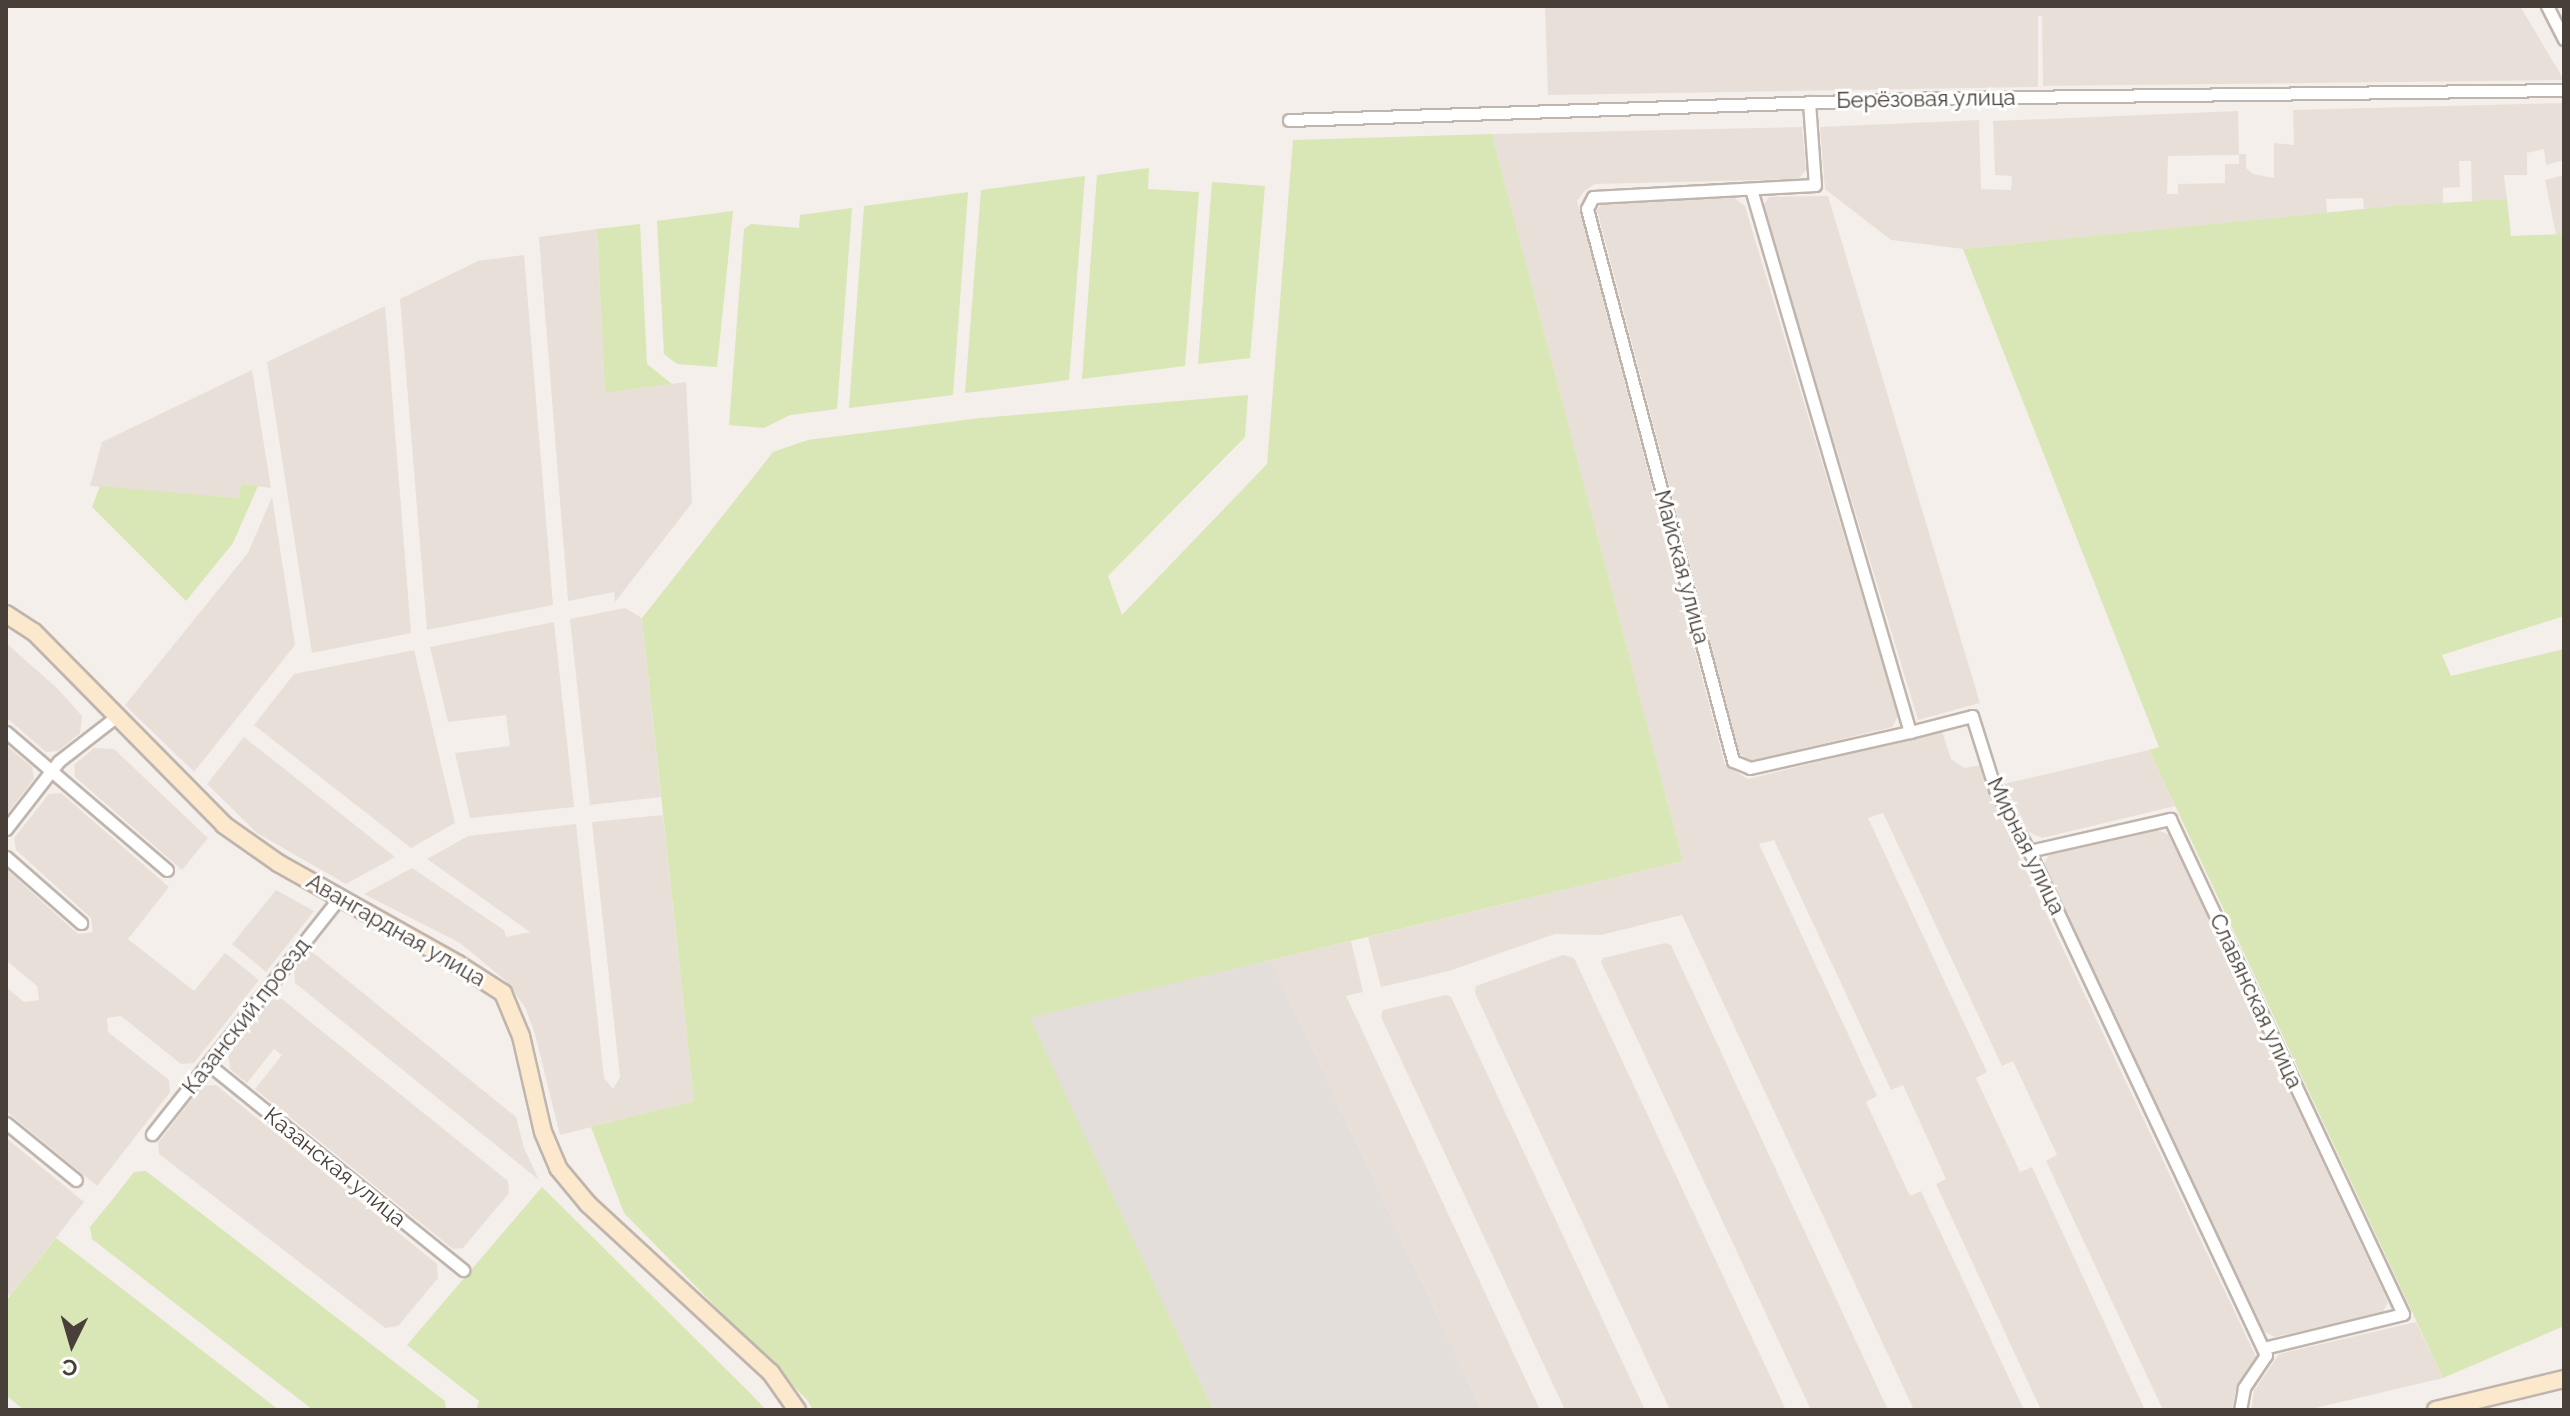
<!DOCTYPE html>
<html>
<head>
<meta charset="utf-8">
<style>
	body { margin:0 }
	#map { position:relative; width:2570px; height:1416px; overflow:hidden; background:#f4efea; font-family:Raleway,sans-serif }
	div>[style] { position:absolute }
	.residential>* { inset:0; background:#e8e0d8 }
	.industrial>* { inset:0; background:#e4dedb }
	.green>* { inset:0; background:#d9e6b5 }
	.roads { filter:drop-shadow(2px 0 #bfb5ad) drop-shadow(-2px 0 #bfb5ad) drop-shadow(0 2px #bfb5ad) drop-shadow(0 -2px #bfb5ad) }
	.street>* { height:11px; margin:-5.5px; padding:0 5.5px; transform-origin:5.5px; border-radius:5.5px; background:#fff }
	.secondary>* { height:16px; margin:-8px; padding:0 8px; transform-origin:8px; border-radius:8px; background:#fce8cc }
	span { translate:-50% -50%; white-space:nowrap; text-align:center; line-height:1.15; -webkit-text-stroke:6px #fff; paint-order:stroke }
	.street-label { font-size:22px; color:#483f38 }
	.frame { position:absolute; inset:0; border:8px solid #483f38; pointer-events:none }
	.north { position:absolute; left:32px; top:1304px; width:80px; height:80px; -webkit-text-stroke:6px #fff; paint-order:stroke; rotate:185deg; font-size:22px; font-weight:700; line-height:32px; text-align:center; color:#483f38 }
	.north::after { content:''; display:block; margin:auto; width:28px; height:36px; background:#483f38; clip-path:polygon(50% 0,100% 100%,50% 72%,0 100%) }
</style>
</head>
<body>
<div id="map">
	<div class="residential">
		<i style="clip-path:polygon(1545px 6px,2520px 6px,2564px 80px,2043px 86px,2042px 16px,2038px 16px,2038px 87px,1548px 95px)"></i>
		<i style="clip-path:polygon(evenodd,2564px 103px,2564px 160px,2546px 165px,2544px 149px,2527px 153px,2527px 175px,2504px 175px,2507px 199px,2472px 202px,2471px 161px,2459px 161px,2460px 187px,2443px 188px,2443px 203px,2364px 209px,2363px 198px,2326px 199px,2327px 213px,1963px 249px,1891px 240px,1825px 189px,1820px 127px,1979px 120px,1981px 189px,2011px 190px,2012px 176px,1995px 175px,1993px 121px,2238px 111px,2239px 154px,2246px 154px,2246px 168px,2253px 174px,2274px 178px,2274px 143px,2294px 145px,2293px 110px,2564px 103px,2239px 155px,2239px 164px,2225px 164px,2225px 183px,2178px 184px,2178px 194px,2167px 194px,2168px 156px,2239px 155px)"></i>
		<i style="clip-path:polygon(1802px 127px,1806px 170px,1798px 179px,1595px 184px,1584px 191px,1577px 201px,1725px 765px,1748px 779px,1942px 731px,1951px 759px,1965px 768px,1980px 765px,1987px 788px,2256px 1357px,2237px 1384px,2232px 1410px,2163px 1410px,2046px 1161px,2057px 1155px,2013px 1061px,2002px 1066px,1883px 813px,1868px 818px,1987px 1072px,1976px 1078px,2020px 1172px,2032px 1167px,2145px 1410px,2041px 1410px,1936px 1184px,1946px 1179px,1903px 1085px,1891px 1090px,1774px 840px,1759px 844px,1877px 1096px,1866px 1102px,1910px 1196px,1921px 1191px,2024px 1410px,1914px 1410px,1682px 915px,1601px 935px,1555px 934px,1449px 971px,1381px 987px,1368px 937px,1683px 861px,1492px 134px)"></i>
		<i style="clip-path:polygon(2564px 175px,2564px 234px,2556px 235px,2545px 180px)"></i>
		<i style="clip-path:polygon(1828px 196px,1980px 703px,1918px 720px,1763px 206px,1769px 197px)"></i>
		<i style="clip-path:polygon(1734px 198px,1745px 206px,1898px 716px,1892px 727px,1751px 761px,1740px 754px,1597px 210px,1604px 201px)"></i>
		<i style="clip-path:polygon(597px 229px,605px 393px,686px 382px,692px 503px,615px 602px,614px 592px,568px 601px,539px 237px)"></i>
		<i style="clip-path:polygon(524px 255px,553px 605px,427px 630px,400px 299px,478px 261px)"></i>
		<i style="clip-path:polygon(385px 306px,411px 633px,312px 653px,267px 362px)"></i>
		<i style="clip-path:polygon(252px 370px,271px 488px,242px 484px,238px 498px,90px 486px,102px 442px)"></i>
		<i style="clip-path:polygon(272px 497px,295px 645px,194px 772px,125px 705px,248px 553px)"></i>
		<i style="clip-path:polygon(625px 608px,642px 618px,661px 797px,590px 805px,570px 619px)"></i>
		<i style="clip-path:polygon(554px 622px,574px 807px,470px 818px,455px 753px,510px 746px,506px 715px,448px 722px,430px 647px)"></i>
		<i style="clip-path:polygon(6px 643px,58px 689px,82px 716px,80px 733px,58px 751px,46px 752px,6px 717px)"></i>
		<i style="clip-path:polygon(414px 650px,455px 823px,411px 848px,254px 725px,294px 674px)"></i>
		<i style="clip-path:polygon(244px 737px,360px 829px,395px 857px,346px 884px,257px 833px,207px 784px)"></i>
		<i style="clip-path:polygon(6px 745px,32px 767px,34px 779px,6px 815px)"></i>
		<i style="clip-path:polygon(94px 748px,114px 749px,208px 838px,182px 870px,75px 777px,74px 765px)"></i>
		<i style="clip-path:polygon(2149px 750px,2175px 806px,2042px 838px,2029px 832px,2004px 784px)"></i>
		<i style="clip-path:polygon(61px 793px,169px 887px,128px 939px,194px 991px,225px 953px,259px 980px,194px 1063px,181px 1064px,121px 1016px,107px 1018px,108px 1032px,169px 1080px,170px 1092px,97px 1186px,6px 1111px,6px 987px,24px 1002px,39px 1000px,37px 986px,6px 960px,6px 869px,78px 934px,93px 932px,91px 918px,16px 850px,14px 838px,49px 794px)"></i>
		<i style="clip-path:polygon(663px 815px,694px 1101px,560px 1135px,535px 1034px,525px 1007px,506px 981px,460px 943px,364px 894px,412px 868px,504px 930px,506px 937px,530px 932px,427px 859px,468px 836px,576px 824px,604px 1078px,613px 1089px,620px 1077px,592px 822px)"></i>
		<i style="clip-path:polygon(2156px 829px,2169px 835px,2388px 1302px,2383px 1312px,2275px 1337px,2263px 1331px,2044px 864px,2049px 854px)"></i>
		<i style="clip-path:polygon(276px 890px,314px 911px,266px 972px,232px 944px)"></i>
		<i style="clip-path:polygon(1351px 941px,1363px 992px,1346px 996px,1540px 1410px,1482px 1410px,1271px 960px)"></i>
		<i style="clip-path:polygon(1665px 943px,1671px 945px,1888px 1410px,1811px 1410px,1601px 962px,1603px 958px)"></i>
		<i style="clip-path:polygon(310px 950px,516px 1117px,524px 1148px,539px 1180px,295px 983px,294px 970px)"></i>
		<i style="clip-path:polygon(1563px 955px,1574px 958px,1786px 1410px,1670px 1410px,1475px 993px,1476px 986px)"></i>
		<i style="clip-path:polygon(1446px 995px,1451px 997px,1645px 1410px,1565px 1410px,1381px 1017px,1383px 1010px)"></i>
		<i style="clip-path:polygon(282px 999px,508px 1181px,509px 1193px,463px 1248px,453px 1249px,255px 1089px,282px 1055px,274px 1049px,247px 1083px,230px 1069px,228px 1054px,270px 1000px)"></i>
		<i style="clip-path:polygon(216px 1085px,437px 1264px,438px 1278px,398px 1326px,385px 1328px,159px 1154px,158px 1143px,202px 1086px)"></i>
		<i style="clip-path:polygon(6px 1138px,84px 1202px,10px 1296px,6px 1293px)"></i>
		<i style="clip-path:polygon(2416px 1322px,2443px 1378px,2307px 1410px,2251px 1410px,2254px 1391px,2279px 1354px)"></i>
	</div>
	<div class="industrial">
		<i style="clip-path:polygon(1271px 960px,1482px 1410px,1213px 1410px,1029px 1018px)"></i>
	</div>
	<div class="green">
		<i style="clip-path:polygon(1492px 134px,1683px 861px,1030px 1018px,1213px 1410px,813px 1410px,808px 1401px,624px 1213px,591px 1127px,694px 1101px,642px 618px,773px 452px,808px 440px,981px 418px,1248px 395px,1245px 437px,1108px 576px,1122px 615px,1267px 464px,1293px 140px)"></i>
		<i style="clip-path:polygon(1149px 168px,1148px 189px,1199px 192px,1185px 366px,1082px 379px,1097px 175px)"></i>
		<i style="clip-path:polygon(1085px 176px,1069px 380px,965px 393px,981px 190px)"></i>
		<i style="clip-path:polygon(1212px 182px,1265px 186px,1250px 358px,1198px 364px)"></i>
		<i style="clip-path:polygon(968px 192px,953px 395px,849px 408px,864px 206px)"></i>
		<i style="clip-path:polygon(2507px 199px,2511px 236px,2564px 234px,2564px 616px,2442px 655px,2451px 676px,2564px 649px,2564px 1326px,2443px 1378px,2149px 750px,2159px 747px,1963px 249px,2393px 206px)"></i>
		<i style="clip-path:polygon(852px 208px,837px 409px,790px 415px,764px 428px,729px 425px,744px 229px,751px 224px,799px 228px,800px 215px)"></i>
		<i style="clip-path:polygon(733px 211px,717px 367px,677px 364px,664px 354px,657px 221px)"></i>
		<i style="clip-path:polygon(640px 224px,647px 364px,672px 384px,605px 393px,597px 229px)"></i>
		<i style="clip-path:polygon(242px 484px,258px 486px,233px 543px,186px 601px,92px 507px,100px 486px,238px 498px)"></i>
		<i style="clip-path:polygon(146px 1171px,445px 1401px,446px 1410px,313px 1410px,92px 1239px,90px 1227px,112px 1200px,134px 1172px)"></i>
		<i style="clip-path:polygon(542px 1187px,752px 1395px,766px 1410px,476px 1410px,479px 1401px,407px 1345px)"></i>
		<i style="clip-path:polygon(56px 1238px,155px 1314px,279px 1410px,24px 1410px,6px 1395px,6px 1301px)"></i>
	</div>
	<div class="roads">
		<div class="street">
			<i style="left:2547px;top:6px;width:37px;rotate:63deg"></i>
			<i style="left:1809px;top:102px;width:83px;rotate:85.9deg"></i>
			<i style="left:1815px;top:185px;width:222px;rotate:176.9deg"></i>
			<i style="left:1593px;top:197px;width:13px;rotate:117deg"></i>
			<i style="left:1587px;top:209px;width:571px;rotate:75.18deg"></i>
			<i style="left:1733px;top:761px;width:18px;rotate:22deg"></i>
			<i style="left:1750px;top:768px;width:164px;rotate:-12.7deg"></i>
			<i style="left:1289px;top:120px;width:649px;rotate:-1.94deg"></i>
			<i style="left:1938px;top:98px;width:626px;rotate:-0.73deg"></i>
			<i style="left:1751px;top:189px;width:566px;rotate:73.68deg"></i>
			<i style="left:1910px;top:732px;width:64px;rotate:-14.5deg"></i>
			<i style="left:1972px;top:716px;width:77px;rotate:72.5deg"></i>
			<i style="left:1995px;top:789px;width:71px;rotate:61.3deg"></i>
			<i style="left:2029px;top:851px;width:557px;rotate:64.82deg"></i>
			<i style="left:2266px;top:1355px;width:40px;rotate:124deg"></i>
			<i style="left:2244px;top:1388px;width:22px;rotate:100deg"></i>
			<i style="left:6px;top:732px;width:212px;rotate:40.6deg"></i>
			<i style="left:6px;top:829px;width:86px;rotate:-52.1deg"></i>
			<i style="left:59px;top:761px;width:73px;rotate:-37.8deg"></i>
			<i style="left:2029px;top:851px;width:145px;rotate:-12.8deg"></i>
			<i style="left:2170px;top:819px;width:547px;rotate:64.79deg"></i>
			<i style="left:2403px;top:1314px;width:144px;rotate:166.3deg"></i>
			<i style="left:6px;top:857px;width:100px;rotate:41.3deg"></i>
			<i style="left:208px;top:1064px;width:328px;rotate:38.9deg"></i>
			<i style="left:6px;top:1123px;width:90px;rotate:39.2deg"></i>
			<i style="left:152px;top:1134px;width:303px;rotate:-51.6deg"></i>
		</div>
		<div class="secondary">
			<i style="left:6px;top:614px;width:33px;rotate:33deg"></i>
			<i style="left:34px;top:632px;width:271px;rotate:45.4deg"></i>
			<i style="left:224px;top:825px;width:66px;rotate:35.1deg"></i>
			<i style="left:278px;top:863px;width:206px;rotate:29.3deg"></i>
			<i style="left:458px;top:964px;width:54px;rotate:32.8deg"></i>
			<i style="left:503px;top:993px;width:47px;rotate:67.3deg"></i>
			<i style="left:521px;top:1036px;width:98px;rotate:77.1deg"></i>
			<i style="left:543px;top:1132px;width:39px;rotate:67deg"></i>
			<i style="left:558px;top:1168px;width:47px;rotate:50.2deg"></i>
			<i style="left:588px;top:1204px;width:249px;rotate:42.7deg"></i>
			<i style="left:771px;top:1373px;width:45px;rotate:54.9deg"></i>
			<i style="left:2436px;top:1410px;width:132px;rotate:-13.6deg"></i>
		</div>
	</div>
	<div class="street-label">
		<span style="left:1926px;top:99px;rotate:-1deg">Берёзовая улица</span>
		<span style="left:1682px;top:567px;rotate:75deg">Майская улица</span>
		<span style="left:2026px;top:846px;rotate:64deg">Мирная улица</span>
		<span style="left:396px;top:930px;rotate:30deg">Авангардная улица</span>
		<span style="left:2256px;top:1001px;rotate:65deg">Славянская улица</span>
		<span style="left:246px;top:1016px;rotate:-52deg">Казанский проезд</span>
		<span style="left:335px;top:1167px;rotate:39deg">Казанская улица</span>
	</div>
	<div class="frame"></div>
	<div class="north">С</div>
</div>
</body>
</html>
